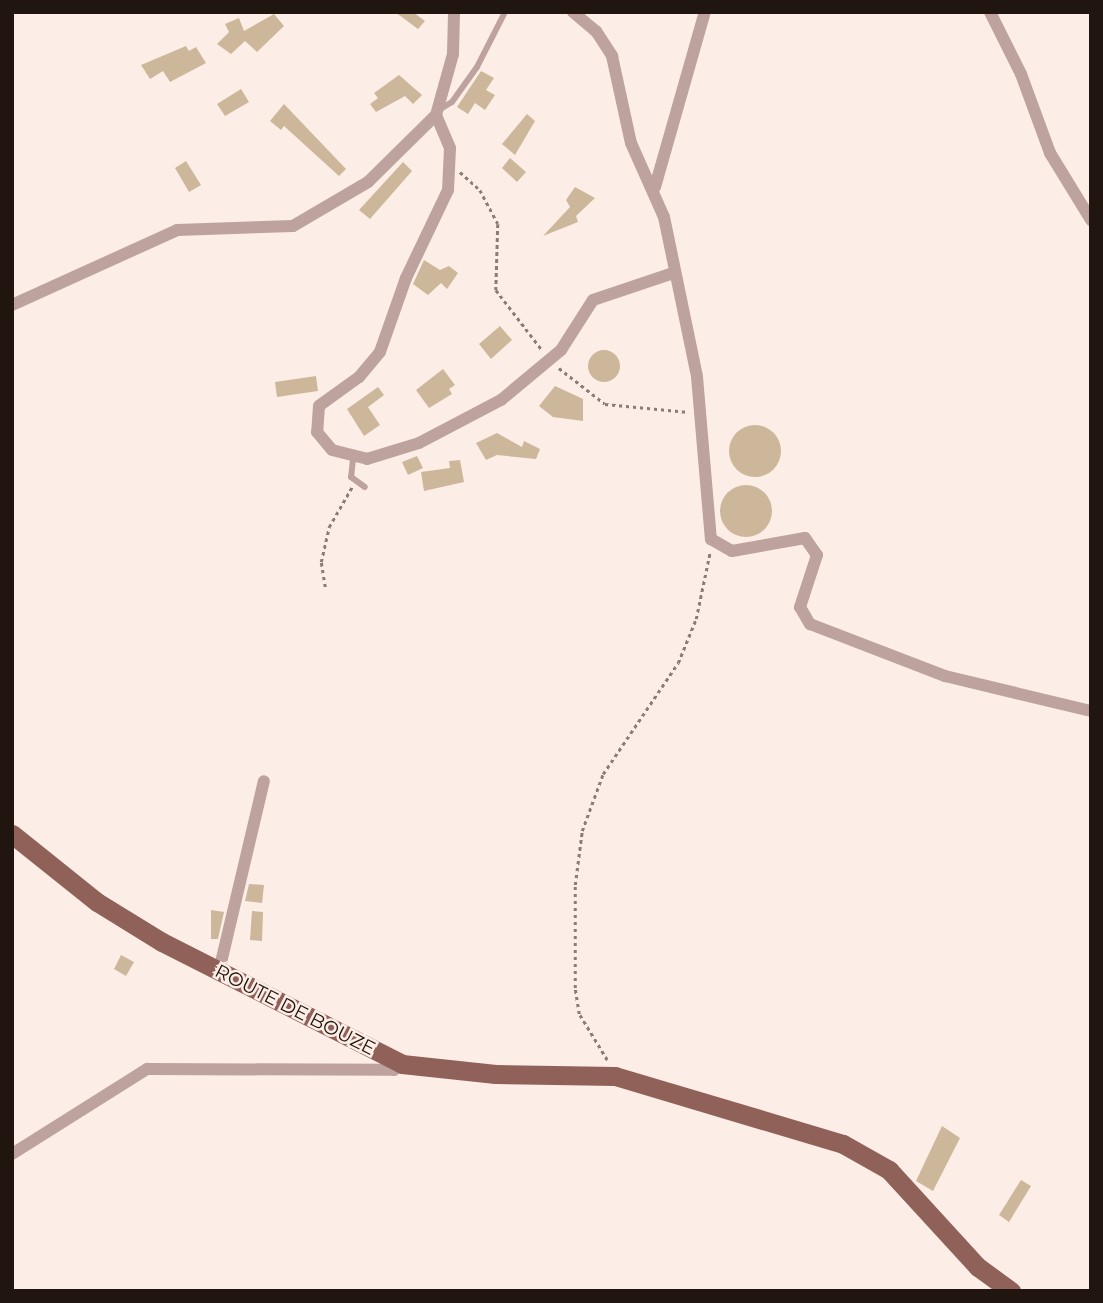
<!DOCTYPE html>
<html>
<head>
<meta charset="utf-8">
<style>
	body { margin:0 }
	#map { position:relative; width:1103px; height:1303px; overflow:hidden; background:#fceee6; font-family:Montserrat,sans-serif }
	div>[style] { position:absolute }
	.building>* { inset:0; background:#cdb79b }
	.round { border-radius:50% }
	.path>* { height:2.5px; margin-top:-1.25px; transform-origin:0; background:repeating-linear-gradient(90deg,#8a7d76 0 3.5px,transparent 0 7px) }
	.lane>* { height:6px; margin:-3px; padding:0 3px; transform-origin:3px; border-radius:3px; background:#bea29e }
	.street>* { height:12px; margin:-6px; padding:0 6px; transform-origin:6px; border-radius:6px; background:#bea29e }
	.primary>* { height:19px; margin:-9.5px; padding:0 9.5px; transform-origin:9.5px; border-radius:9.5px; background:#906159 }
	span { translate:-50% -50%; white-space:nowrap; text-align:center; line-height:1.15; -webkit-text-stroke:5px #fceee6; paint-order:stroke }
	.street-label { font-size:19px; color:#21160f }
	.frame { position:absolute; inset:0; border:14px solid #21160f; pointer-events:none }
</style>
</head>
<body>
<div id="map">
	<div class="building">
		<i style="clip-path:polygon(395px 12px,413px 12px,425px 21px,418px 29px)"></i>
		<i style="clip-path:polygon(274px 14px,284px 26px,257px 52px,245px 41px,231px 54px,217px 44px,229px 32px,225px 24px,239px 18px,244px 31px)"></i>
		<i style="clip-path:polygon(186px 46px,189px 51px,196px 47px,206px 63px,170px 82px,163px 71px,150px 79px,141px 65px)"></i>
		<i style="clip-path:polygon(481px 71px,494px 78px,486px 90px,495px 95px,485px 110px,475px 103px,468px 114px,457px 107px)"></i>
		<i style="clip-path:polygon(399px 75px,422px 95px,413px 104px,405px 96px,376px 112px,370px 104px,378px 98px,374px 93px)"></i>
		<i style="clip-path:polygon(241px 89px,249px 102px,225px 116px,217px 104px)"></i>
		<i style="clip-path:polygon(284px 104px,346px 169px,339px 176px,284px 126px,281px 130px,270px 121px)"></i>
		<i style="clip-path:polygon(527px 114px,535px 121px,515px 155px,502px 144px)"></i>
		<i style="clip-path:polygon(510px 158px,526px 172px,517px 182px,502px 168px)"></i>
		<i style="clip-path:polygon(186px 161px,201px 185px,189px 192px,175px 168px)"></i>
		<i style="clip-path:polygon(403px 162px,412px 171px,370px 219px,359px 210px)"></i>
		<i style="clip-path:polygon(575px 187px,595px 198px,576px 216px,578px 222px,543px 236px,570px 207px,566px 200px)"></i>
		<i style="clip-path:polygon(424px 260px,440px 270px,449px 266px,458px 273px,447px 289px,441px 283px,428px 295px,413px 284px)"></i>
		<i style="clip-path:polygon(500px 326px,512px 340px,491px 359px,479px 344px)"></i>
		<i class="round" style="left:588px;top:350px;width:32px;height:32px"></i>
		<i style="clip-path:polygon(443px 369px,455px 385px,449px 389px,452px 394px,429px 408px,416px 390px)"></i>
		<i style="clip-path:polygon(316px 376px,318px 391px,277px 397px,275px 382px)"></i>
		<i style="clip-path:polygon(555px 386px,583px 399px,583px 421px,553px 417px,539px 406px)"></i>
		<i style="clip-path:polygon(378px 387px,384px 395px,368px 407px,380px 425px,364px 436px,347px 409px)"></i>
		<i class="round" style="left:729px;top:425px;width:52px;height:52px"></i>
		<i style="clip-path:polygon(497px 433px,522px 447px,524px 441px,540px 449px,536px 459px,497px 455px,486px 460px,476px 443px)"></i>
		<i style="clip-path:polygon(417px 456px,423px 468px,408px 475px,402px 462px)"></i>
		<i style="clip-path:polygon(460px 460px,464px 482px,424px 491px,421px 472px,450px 468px,449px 461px)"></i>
		<i class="round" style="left:720px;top:485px;width:52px;height:52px"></i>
		<i style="clip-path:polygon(249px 884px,264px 885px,262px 903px,245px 901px)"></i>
		<i style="clip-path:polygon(211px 910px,224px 912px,218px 939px,211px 939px)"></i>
		<i style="clip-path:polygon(252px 911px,263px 912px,262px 941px,250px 940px)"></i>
		<i style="clip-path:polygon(121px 955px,134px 962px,126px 976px,114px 969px)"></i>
		<i style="clip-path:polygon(942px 1126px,960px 1138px,933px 1191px,916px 1181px)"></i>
		<i style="clip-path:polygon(1021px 1180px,1031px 1186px,1009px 1222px,999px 1215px)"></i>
	</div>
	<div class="path">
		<i style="left:460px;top:172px;width:27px;rotate:42deg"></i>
		<i style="left:480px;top:190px;width:38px;rotate:62deg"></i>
		<i style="left:498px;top:224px;width:66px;rotate:91.7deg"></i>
		<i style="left:496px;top:290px;width:76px;rotate:52.5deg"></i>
		<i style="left:559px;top:368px;width:58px;rotate:38deg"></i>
		<i style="left:605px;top:404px;width:84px;rotate:5.4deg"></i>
		<i style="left:325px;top:587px;width:25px;rotate:-99deg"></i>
		<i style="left:321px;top:562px;width:36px;rotate:-77deg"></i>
		<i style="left:329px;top:527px;width:46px;rotate:-60.1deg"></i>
		<i style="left:607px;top:1060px;width:54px;rotate:-121.3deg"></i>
		<i style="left:579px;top:1014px;width:26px;rotate:-99deg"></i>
		<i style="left:575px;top:988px;width:103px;rotate:-90deg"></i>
		<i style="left:575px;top:885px;width:54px;rotate:-82.6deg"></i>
		<i style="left:582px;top:831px;width:61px;rotate:-69.8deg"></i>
		<i style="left:603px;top:774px;width:134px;rotate:-56deg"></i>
		<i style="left:678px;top:663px;width:48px;rotate:-67.8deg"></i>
		<i style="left:696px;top:619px;width:68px;rotate:-78.2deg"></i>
	</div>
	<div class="lane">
		<i style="left:439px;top:110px;width:15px;rotate:-32deg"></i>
		<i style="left:452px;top:102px;width:43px;rotate:-54.5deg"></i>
		<i style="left:477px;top:67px;width:62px;rotate:-63deg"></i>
		<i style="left:353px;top:459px;width:18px;rotate:96deg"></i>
		<i style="left:351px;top:477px;width:17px;rotate:36deg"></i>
	</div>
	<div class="street">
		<i style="left:573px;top:12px;width:30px;rotate:40deg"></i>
		<i style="left:596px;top:31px;width:30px;rotate:57deg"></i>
		<i style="left:612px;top:56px;width:89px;rotate:77.7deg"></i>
		<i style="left:631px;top:143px;width:81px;rotate:66deg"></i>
		<i style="left:664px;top:217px;width:163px;rotate:78.3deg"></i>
		<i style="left:697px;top:377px;width:163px;rotate:85.1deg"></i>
		<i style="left:711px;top:539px;width:24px;rotate:30deg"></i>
		<i style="left:732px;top:551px;width:74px;rotate:-10.1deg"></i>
		<i style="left:805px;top:538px;width:21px;rotate:55deg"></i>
		<i style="left:817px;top:555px;width:55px;rotate:108.1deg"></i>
		<i style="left:800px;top:607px;width:20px;rotate:60deg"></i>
		<i style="left:810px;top:624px;width:145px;rotate:21.1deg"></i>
		<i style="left:945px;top:676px;width:150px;rotate:13.5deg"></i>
		<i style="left:990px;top:12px;width:69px;rotate:63.4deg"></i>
		<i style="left:1021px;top:74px;width:84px;rotate:69.8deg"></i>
		<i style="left:1050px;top:153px;width:79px;rotate:58.5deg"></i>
		<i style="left:436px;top:115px;width:36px;rotate:67deg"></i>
		<i style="left:450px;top:148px;width:42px;rotate:92.7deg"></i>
		<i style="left:448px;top:190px;width:98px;rotate:115.5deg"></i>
		<i style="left:406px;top:278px;width:78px;rotate:109.4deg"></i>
		<i style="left:380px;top:352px;width:33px;rotate:130deg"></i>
		<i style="left:359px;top:377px;width:49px;rotate:144.1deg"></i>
		<i style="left:319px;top:406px;width:26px;rotate:94deg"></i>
		<i style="left:317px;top:432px;width:23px;rotate:50deg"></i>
		<i style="left:332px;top:450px;width:36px;rotate:14deg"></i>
		<i style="left:367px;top:459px;width:54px;rotate:-17.1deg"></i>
		<i style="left:419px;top:443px;width:93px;rotate:-27.7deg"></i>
		<i style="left:501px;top:400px;width:78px;rotate:-39.8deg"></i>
		<i style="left:561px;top:350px;width:59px;rotate:-57.4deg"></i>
		<i style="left:593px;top:300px;width:84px;rotate:-18.6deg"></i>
		<i style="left:655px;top:187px;width:182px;rotate:-74.1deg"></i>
		<i style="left:12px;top:305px;width:181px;rotate:-24.4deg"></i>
		<i style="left:177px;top:230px;width:116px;rotate:-2deg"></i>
		<i style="left:293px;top:226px;width:87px;rotate:-30.4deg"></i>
		<i style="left:368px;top:182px;width:95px;rotate:-44.6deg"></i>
		<i style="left:436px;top:115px;width:63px;rotate:-74.4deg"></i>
		<i style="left:453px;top:54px;width:42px;rotate:-88.6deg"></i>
		<i style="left:219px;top:971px;width:195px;rotate:-76.7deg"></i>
		<i style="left:12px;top:1154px;width:160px;rotate:-32.2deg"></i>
		<i style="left:147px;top:1069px;width:247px;rotate:0.2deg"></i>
		<i style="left:394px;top:1070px;width:10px;rotate:-37deg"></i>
	</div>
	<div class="primary">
		<i style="left:12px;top:834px;width:109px;rotate:38.7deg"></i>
		<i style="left:97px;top:902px;width:76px;rotate:31.6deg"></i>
		<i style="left:162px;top:942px;width:269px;rotate:26.9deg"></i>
		<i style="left:402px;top:1064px;width:94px;rotate:6.1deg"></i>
		<i style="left:495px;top:1074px;width:120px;rotate:1deg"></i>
		<i style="left:615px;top:1076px;width:238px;rotate:16.6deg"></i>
		<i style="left:843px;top:1144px;width:53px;rotate:29.5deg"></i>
		<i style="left:889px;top:1170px;width:132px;rotate:47.5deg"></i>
		<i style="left:978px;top:1267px;width:41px;rotate:36deg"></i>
	</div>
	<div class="street-label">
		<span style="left:295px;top:1010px;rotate:27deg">ROUTE DE BOUZE</span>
	</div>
	<div class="frame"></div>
</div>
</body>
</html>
